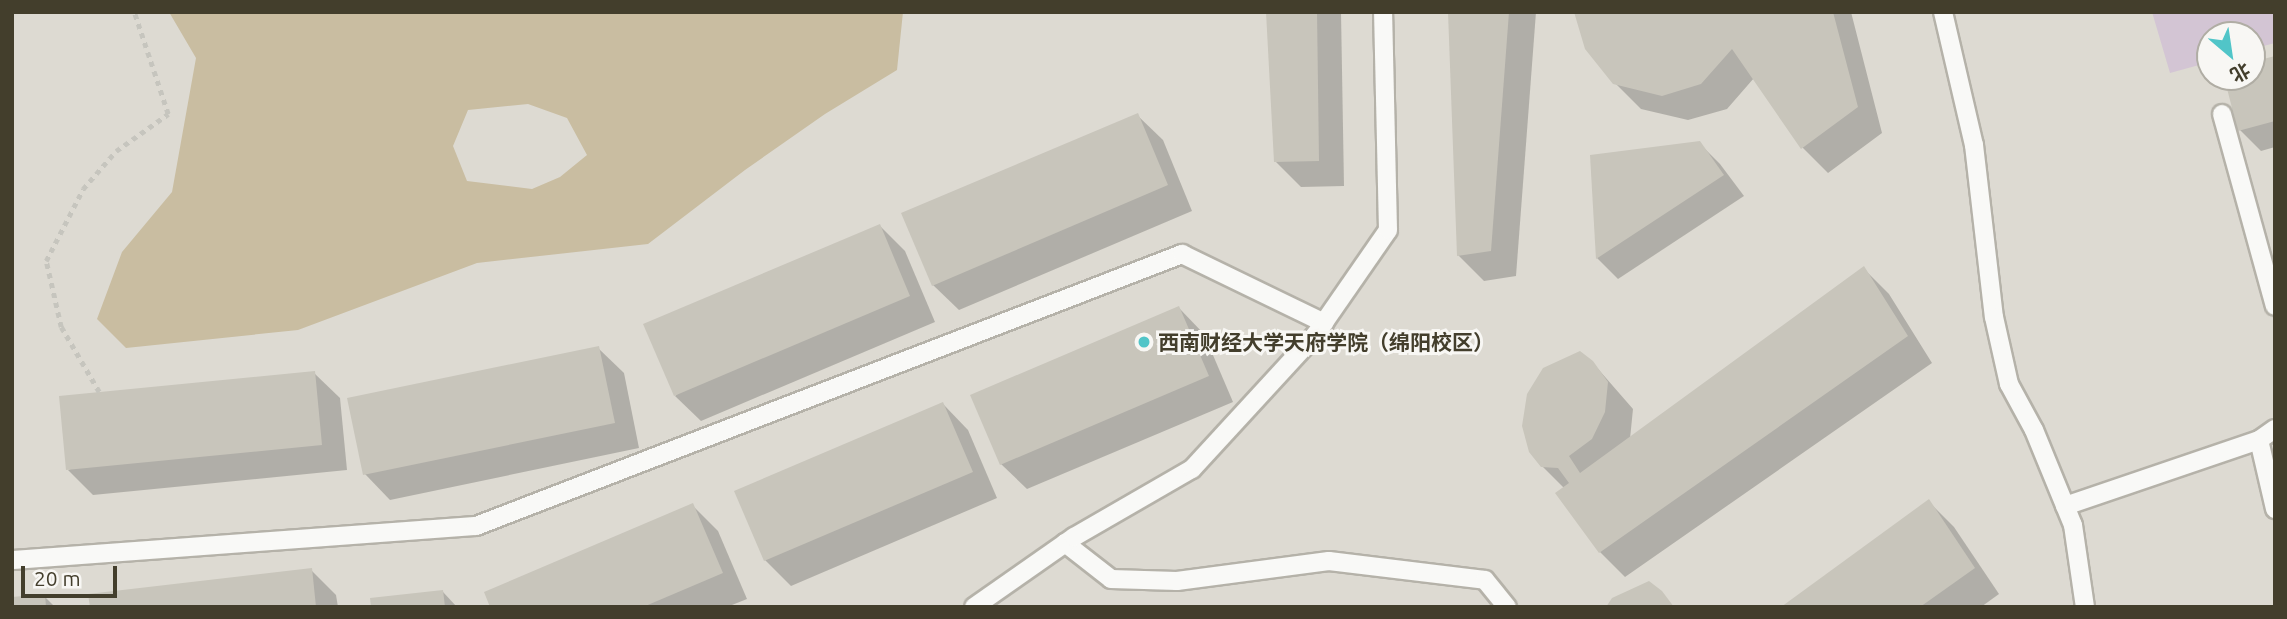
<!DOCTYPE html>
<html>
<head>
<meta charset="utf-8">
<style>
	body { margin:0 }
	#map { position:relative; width:2287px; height:619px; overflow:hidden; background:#ebe9e4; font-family:Ubuntu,"Noto Sans SC",sans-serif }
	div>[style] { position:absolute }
	.built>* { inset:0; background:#dddad2 }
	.green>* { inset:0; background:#d3c5d4 }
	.water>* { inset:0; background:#c9bda1 }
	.shadow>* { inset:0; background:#0003 }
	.building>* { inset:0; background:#c8c5bb }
	.path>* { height:4.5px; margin-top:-2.25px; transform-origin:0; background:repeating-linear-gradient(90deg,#c6c5be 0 5px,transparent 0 10px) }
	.roads { filter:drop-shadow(2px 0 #b5b2a9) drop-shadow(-2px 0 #b5b2a9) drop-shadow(0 2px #b5b2a9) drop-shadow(0 -2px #b5b2a9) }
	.lane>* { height:18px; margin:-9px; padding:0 9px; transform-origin:9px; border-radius:9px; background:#f9f9f7 }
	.dots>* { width:19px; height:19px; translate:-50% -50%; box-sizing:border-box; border:4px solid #f8f7f4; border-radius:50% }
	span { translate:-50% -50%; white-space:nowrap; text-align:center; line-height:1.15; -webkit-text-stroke:6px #f8f7f4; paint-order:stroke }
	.poi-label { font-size:21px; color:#433e2c; font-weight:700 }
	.left { translate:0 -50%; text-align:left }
	.frame { position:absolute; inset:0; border:14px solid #433e2c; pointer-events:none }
	.north { position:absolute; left:2196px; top:21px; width:70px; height:70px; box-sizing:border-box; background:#f8f7f4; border:2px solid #b0ada4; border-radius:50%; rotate:151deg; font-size:19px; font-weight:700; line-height:28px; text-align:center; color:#433e2c }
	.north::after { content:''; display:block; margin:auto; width:24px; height:32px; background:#51c5c8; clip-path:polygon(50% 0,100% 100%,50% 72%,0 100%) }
	.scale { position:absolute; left:21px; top:566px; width:96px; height:32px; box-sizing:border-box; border:4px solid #433e2c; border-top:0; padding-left:9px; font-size:21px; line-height:24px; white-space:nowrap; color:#433e2c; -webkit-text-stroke:5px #f8f7f4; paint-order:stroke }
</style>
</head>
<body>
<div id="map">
	<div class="built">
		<i style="clip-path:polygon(evenodd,12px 12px,2275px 12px,2275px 607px,12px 607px,12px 12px,2210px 35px,2252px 35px,2252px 77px,2210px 77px,2210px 35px)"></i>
	</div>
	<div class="green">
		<i style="clip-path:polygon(2152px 12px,2275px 12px,2275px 43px,2252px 49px,2252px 35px,2210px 35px,2210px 62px,2170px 73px)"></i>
	</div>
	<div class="water">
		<i style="clip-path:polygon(evenodd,169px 12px,903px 12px,897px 70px,825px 114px,745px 170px,648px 244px,477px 263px,298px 330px,126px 348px,97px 319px,122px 252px,172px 192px,196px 58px,169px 12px,528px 104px,567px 118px,587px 155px,560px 177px,532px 189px,467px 181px,453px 146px,468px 110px,528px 104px)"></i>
	</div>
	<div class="shadow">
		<i style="clip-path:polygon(1268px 12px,1341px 12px,1344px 186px,1301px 187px,1276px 162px)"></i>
		<i style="clip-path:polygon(1450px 12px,1536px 12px,1516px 276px,1484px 281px,1458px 255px)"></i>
		<i style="clip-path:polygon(1575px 12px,1851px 12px,1882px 133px,1828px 173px,1803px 148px,1754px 78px,1727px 109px,1688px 120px,1641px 109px,1615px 83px)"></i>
		<i style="clip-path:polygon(2275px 58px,2275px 147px,2261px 151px,2240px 130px,2226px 77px,2252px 77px,2252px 64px)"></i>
		<i style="clip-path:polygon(1137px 115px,1163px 140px,1192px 211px,959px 310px,933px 285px)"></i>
		<i style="clip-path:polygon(1699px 143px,1720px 164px,1744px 196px,1618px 279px,1597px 258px)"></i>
		<i style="clip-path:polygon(880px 226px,905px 251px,935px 322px,701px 421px,675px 396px)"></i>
		<i style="clip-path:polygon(1864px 269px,1889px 294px,1932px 363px,1625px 577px,1600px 552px,1564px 488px,1542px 466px,1592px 362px,1633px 409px,1630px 439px)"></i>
		<i style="clip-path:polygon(1179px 308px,1204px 334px,1233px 402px,1027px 489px,1001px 464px)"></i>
		<i style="clip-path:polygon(598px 348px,624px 373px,639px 448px,390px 500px,365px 474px)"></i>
		<i style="clip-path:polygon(314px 373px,340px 398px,347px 470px,93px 495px,68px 470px)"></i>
		<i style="clip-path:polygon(943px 404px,968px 430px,997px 498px,791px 586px,765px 560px)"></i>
		<i style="clip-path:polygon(1928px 501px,1954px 527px,1999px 594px,1981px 607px,1784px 607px)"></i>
		<i style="clip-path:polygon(693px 506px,718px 531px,747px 599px,727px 607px,492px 607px)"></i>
		<i style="clip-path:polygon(311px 570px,336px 595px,338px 607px,91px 607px)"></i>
		<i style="clip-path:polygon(443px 592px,457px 607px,373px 607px)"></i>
		<i style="clip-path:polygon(44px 596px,55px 607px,12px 607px)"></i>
	</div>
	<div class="building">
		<i style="clip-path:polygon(1266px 12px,1317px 12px,1319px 161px,1274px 162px)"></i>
		<i style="clip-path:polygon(1448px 12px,1509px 12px,1491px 251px,1457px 256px)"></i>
		<i style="clip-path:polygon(1574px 12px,1833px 12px,1858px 107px,1801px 149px,1732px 49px,1701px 84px,1662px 96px,1613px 84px,1585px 49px)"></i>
		<i style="clip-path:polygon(2275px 56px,2275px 121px,2238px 131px,2224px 77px,2252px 77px,2252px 62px)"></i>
		<i style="clip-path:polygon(1138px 113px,1168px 185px,932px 286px,901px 213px)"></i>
		<i style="clip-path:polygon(1700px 141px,1724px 175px,1596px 259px,1590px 155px)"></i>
		<i style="clip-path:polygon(880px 224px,910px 296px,674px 396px,643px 324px)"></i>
		<i style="clip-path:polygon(1864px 266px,1908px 336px,1599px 553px,1555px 493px,1569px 483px,1558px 468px,1541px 467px,1529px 452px,1522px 426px,1527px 394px,1543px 368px,1580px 351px,1593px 361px,1608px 382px,1605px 412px,1592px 439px,1569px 456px,1580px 473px)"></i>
		<i style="clip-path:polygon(1179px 306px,1209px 376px,1000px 465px,970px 395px)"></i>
		<i style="clip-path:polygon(599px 346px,615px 423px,363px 475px,347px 398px)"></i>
		<i style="clip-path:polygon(315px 371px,322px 445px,66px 470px,59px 396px)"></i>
		<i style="clip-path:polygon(943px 402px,973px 472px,764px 561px,734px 491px)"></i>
		<i style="clip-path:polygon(1929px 499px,1975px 568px,1920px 607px,1781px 607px)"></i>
		<i style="clip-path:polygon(693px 503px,723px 573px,643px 607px,490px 607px,484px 592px)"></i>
		<i style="clip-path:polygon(312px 568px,316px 607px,90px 607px,88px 594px)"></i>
		<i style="clip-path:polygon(1649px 581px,1662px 591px,1674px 607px,1606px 607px,1612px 598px)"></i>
		<i style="clip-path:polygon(443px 590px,445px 607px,371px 607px,370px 598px)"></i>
		<i style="clip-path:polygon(45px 594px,46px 607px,12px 607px,12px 597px)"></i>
	</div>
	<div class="path">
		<i style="left:99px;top:392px;width:75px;rotate:-120.3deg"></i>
		<i style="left:61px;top:327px;width:68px;rotate:-102.8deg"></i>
		<i style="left:46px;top:261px;width:81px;rotate:-62.8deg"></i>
		<i style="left:83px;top:189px;width:50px;rotate:-49deg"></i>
		<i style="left:116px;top:151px;width:64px;rotate:-35.4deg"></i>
		<i style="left:168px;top:114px;width:108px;rotate:-108.4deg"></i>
	</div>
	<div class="roads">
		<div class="lane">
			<i style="left:1943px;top:12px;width:137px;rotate:76.9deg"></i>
			<i style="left:1974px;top:145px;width:173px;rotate:83.4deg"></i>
			<i style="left:1994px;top:317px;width:69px;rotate:77.4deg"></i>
			<i style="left:2009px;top:384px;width:52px;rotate:61.5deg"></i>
			<i style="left:2034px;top:430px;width:103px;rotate:67.7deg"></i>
			<i style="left:2073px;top:525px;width:83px;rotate:81.7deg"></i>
			<i style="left:2222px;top:114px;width:199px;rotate:74.6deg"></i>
			<i style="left:2259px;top:440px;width:71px;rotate:76.9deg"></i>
			<i style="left:2065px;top:506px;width:205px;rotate:-18.8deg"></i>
			<i style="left:2259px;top:440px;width:19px;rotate:-35deg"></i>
			<i style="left:1065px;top:543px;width:58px;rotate:38deg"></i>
			<i style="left:1111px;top:579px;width:66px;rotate:1.7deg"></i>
			<i style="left:1177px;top:581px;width:153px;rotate:-7.5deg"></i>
			<i style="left:1329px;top:561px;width:157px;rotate:6.9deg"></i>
			<i style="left:1485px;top:580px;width:35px;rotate:51deg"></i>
			<i style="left:12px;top:560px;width:465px;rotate:-4.2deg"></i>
			<i style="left:476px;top:526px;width:757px;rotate:-21.07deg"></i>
			<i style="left:1182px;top:254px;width:158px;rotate:25.9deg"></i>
			<i style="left:974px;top:607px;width:122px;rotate:-35deg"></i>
			<i style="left:1074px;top:537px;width:136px;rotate:-30deg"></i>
			<i style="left:1192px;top:469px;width:183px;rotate:-47.4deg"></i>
			<i style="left:1316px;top:334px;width:126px;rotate:-55.3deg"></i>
			<i style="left:1388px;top:230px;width:218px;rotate:-91.3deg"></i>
		</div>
	</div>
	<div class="dots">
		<i style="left:1144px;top:342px;background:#51c5c8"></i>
	</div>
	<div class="poi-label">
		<span class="left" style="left:1158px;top:342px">西南财经大学天府学院（绵阳校区）</span>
	</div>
	<div class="frame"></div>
	<div class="north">北</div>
	<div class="scale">20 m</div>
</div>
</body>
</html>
